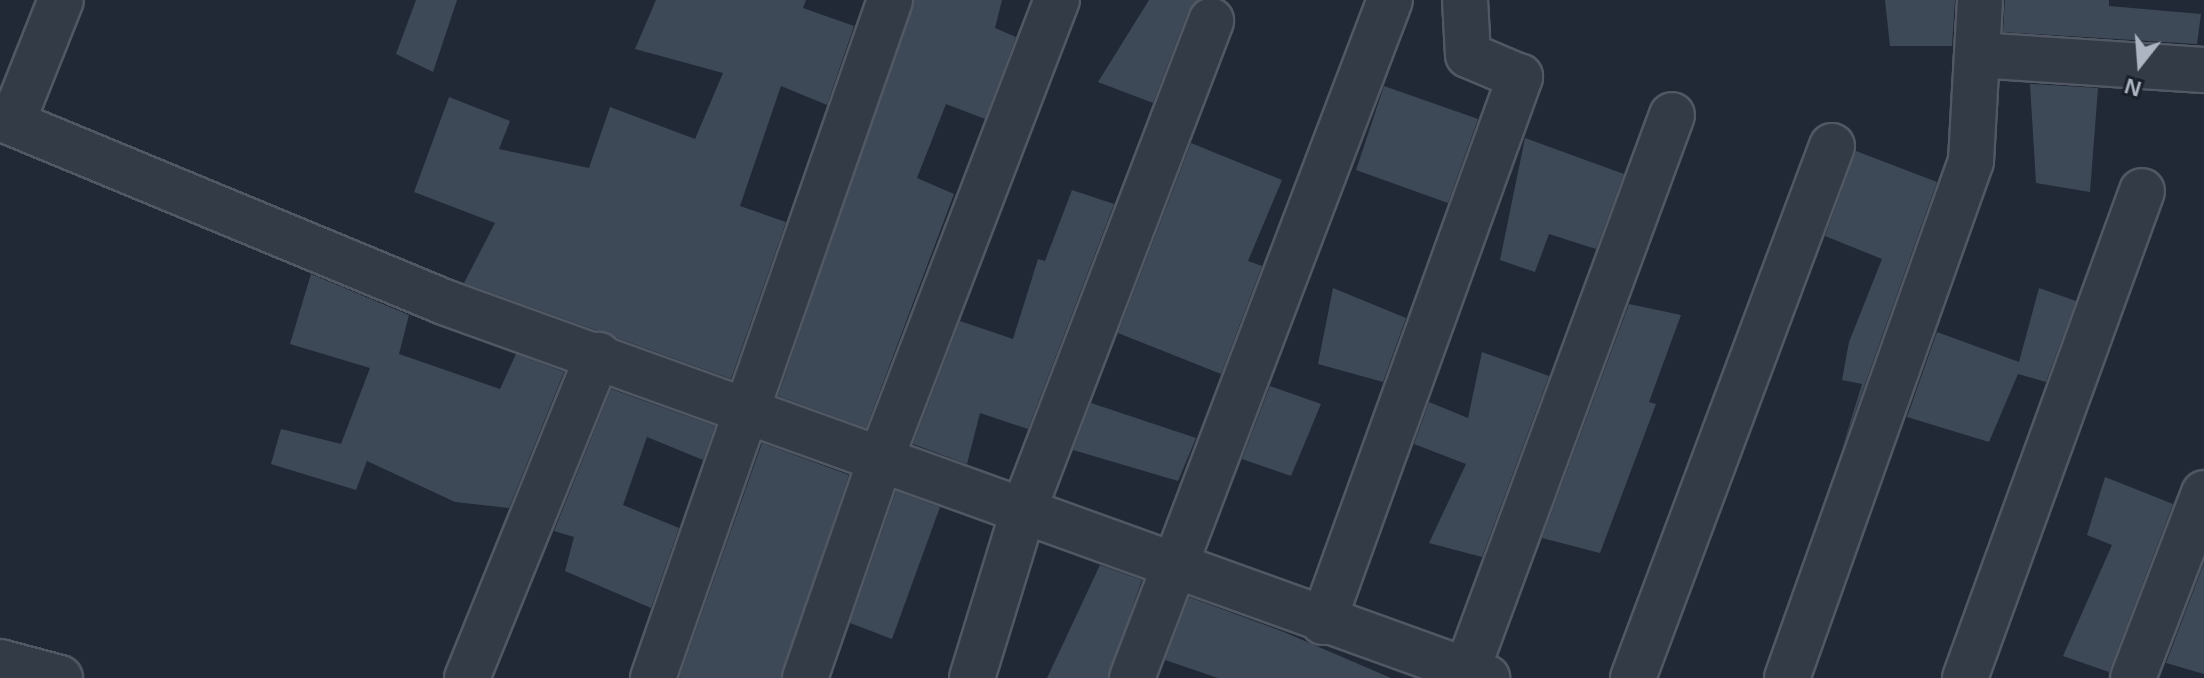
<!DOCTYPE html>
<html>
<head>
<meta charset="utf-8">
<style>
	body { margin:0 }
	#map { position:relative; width:2204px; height:678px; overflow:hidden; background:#202935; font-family:Helvetica,sans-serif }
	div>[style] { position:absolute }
	.building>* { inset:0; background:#3e4958 }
	.roads { filter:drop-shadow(2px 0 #515864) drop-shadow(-2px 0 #515864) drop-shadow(0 2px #515864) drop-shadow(0 -2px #515864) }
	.street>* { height:44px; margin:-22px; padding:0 22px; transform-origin:22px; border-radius:22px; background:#333b46 }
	span { translate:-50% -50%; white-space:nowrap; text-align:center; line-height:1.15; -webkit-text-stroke:7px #19202a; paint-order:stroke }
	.north { position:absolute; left:2100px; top:24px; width:80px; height:80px; -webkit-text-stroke:6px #19202a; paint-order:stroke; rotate:197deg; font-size:22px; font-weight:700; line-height:32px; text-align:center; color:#adb5c3 }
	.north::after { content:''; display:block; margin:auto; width:28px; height:36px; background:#adb5c3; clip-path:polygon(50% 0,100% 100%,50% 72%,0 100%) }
</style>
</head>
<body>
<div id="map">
	<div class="building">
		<i style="clip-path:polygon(416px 0,457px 0,433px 72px,396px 54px)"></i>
		<i style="clip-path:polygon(656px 0,806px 0,803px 8px,854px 26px,827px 105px,781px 86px,740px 206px,786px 222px,731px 379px,464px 283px,495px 223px,414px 192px,449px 97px,510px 121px,499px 149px,589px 168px,610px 107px,695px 139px,723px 73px,635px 49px)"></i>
		<i style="clip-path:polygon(914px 0,1002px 0,995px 28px,1016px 37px,985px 119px,946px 104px,917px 178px,954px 194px,866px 428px,778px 396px)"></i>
		<i style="clip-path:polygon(1149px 0,1199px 0,1188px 12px,1153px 103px,1098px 82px)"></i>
		<i style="clip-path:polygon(1885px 0,1955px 0,1952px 46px,1890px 46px)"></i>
		<i style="clip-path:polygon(2005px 0,2109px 0,2109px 6px,2201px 14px,2197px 44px,2003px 32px)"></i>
		<i style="clip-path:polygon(2030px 84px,2098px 88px,2090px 192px,2036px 183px)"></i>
		<i style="clip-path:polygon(1384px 86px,1478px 119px,1448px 203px,1356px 170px)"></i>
		<i style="clip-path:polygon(1525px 138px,1624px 174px,1596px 249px,1549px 234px,1535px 272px,1500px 260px)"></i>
		<i style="clip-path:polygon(1191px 143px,1282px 180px,1248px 261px,1262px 266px,1221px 374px,1118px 333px)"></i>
		<i style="clip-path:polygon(1856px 151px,1937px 182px,1842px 449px,1862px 384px,1842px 380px,1849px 342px,1882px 259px,1825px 236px)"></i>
		<i style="clip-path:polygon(1072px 190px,1114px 204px,1028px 429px,980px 413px,967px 464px,913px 444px,960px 321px,1013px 339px,1038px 259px,1045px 261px)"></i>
		<i style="clip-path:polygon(311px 274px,409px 315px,399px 354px,500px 389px,516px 354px,564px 372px,509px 508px,455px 502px,367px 461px,356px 490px,271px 464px,281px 429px,341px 444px,370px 368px,290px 344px)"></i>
		<i style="clip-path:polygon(1333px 288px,1406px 318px,1383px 382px,1318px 364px)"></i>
		<i style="clip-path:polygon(2039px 288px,2076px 301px,2046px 382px,2018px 374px,1989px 442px,1907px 417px,1937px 332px,2019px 362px)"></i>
		<i style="clip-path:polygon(1629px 304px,1681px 315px,1649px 402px,1656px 404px,1600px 553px,1542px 538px)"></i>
		<i style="clip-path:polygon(1482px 352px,1549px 376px,1482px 557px,1429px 543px,1466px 464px,1414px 444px,1429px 402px,1468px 418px)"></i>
		<i style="clip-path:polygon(1270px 386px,1321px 404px,1291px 476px,1242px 459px)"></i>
		<i style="clip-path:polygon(611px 389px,715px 426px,703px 460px,647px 437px,623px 505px,679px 528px,651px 608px,565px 571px,574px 537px,554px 531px)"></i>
		<i style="clip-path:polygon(1091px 403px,1196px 438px,1178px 481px,1073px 450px)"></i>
		<i style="clip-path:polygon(762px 443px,849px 475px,781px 678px,679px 678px)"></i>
		<i style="clip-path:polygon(2105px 477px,2173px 504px,2109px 672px,2063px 656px,2112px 545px,2087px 535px)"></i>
		<i style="clip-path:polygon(896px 491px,940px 507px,892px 639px,850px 623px)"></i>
		<i style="clip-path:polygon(2204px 563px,2204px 674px,2166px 663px)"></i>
		<i style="clip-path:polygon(1100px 565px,1142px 580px,1108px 678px,1047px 678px)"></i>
		<i style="clip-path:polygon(1189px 597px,1284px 632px,1391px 678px,1218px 678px,1165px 660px)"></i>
	</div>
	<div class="roads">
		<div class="street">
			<i style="left:1977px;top:55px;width:227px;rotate:3.8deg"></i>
			<i style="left:0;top:118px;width:481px;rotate:22.5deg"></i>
			<i style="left:444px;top:302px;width:1109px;rotate:19.82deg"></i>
			<i style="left:12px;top:123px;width:132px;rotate:-68.3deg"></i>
			<i style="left:1323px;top:622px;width:580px;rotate:-70.13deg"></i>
			<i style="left:1520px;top:77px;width:56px;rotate:-157.1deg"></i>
			<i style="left:1468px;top:55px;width:55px;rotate:-93.1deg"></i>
			<i style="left:0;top:662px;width:62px;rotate:14.9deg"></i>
			<i style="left:467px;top:678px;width:349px;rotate:-67.9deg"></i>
			<i style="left:653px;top:678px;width:718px;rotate:-70.73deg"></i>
			<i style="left:805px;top:678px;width:233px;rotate:-70.9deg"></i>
			<i style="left:881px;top:458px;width:491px;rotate:-69deg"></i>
			<i style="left:972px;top:678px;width:177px;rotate:-72.9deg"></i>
			<i style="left:1024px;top:509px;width:523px;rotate:-69.03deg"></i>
			<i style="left:1132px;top:678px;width:725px;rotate:-69.17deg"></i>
			<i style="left:1464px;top:678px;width:600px;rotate:-69.72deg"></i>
			<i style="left:1633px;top:678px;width:568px;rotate:-69.49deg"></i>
			<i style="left:1787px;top:678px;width:549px;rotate:-70.41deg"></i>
			<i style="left:1971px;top:161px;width:161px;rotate:-86.8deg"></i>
			<i style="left:1965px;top:678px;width:518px;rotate:-70.03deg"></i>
			<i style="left:2133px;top:678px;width:198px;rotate:-69deg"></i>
		</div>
	</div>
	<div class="north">N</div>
</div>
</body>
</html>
